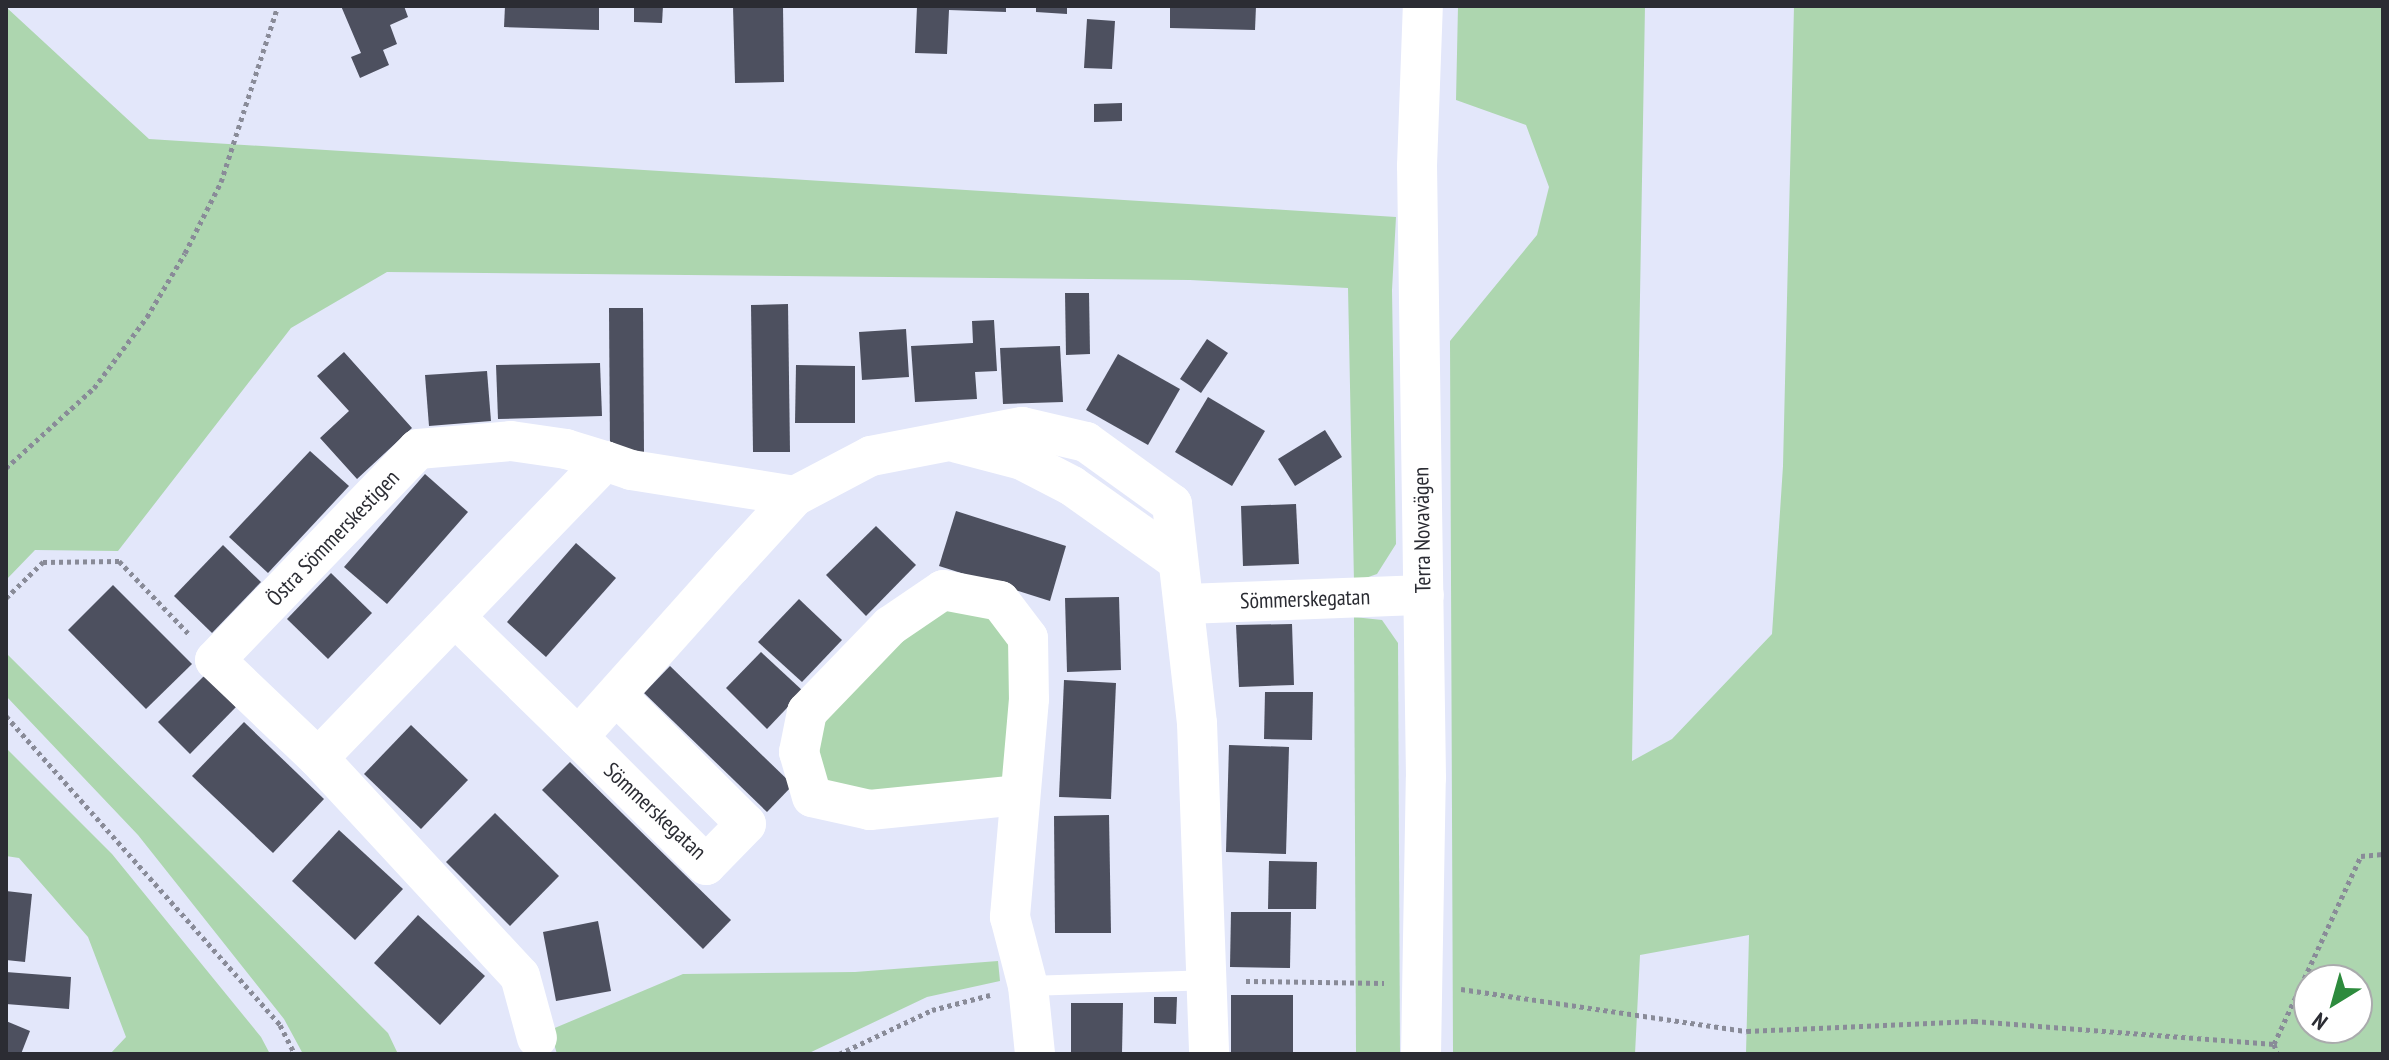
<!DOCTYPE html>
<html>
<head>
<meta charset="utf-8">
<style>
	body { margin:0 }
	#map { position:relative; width:2389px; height:1060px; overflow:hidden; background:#e3e7fa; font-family:"PT Sans Narrow",sans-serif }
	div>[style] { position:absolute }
	.green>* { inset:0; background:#add6af }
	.building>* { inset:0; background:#4d505f }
	.path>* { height:5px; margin-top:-2.5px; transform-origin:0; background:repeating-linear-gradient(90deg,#898b98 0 4px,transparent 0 8px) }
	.lane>* { height:20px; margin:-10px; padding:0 10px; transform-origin:10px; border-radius:10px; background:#fff }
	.street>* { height:40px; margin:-20px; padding:0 20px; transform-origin:20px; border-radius:20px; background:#fff }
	span { translate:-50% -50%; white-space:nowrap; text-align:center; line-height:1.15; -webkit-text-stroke:8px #fff; paint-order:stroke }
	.street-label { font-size:22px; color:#2b2c33 }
	.frame { position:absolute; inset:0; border:8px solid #2b2c33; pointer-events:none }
	.north { position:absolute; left:2293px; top:964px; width:80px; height:80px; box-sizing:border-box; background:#fff; border:2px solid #aaabad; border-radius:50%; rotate:217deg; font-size:22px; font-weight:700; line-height:32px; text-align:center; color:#2b2c33 }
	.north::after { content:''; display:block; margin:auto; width:28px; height:36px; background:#2d8b3d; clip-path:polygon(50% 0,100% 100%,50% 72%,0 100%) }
</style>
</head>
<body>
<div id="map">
	<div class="green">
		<i style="clip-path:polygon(evenodd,1458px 6px,1645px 6px,1632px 761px,1672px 739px,1772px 634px,1783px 466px,1794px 6px,2383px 6px,2383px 1054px,1746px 1054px,1749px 935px,1640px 955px,1635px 1054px,1453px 1054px,1450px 341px,1537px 235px,1549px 187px,1526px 125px,1456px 100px,1458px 6px,2309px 980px,2357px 980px,2357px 1028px,2309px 1028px,2309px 980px)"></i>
		<i style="clip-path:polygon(6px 7px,149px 139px,1396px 217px,1392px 290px,1396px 544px,1377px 574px,1354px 582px,1348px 288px,1190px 280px,387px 272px,291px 328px,118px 551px,35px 550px,6px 580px)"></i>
		<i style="clip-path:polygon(944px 602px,995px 612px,1020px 642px,1011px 789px,821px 791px,817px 718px)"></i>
		<i style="clip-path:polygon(1354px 617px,1382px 620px,1398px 643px,1400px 1054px,1356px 1054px)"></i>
		<i style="clip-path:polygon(6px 653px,388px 1033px,398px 1054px,303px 1054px,284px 1019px,138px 835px,6px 696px)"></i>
		<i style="clip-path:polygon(6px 748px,112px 854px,261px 1037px,270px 1054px,110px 1054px,126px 1037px,88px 937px,19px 858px,6px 856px)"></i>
		<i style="clip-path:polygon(998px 961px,1000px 981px,927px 997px,807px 1054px,557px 1054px,550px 1030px,683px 974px,855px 972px)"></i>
	</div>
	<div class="building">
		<i style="clip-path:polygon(341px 6px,404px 6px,408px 17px,390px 25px,397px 44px,383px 50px,389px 65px,360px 78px,351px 57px,361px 53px)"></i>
		<i style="clip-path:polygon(505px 6px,599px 6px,599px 30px,504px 27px)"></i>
		<i style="clip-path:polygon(634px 6px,663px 6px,662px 23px,634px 22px)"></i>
		<i style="clip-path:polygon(733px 6px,783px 6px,784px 82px,735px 83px)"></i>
		<i style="clip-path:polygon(917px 6px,1006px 6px,1006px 12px,949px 10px,947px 54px,915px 53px)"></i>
		<i style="clip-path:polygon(1036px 6px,1067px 6px,1067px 14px,1036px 12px)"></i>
		<i style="clip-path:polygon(1170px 6px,1256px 6px,1255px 30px,1170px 28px)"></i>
		<i style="clip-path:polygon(1087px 19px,1115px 21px,1112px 69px,1084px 68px)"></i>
		<i style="clip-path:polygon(1122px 103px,1122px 121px,1094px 122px,1094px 104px)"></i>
		<i style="clip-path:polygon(1065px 293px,1089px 293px,1090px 354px,1066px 355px)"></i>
		<i style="clip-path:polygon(788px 304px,790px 452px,753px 452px,751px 305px)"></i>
		<i style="clip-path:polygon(609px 308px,643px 308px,644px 453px,610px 453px)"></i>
		<i style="clip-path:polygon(994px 320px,997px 371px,975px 372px,977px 399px,915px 402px,911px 346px,973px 343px,972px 321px)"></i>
		<i style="clip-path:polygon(906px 329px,909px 377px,862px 380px,859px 332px)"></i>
		<i style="clip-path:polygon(1207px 339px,1228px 353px,1201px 393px,1180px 379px)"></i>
		<i style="clip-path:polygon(1060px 346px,1063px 402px,1003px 404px,1000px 348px)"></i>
		<i style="clip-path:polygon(344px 352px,412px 428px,357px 479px,320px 438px,349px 411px,317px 376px)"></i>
		<i style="clip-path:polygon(1118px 354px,1180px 389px,1148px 445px,1086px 410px)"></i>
		<i style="clip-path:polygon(600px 363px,602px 416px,498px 419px,496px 365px)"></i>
		<i style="clip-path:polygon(796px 365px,855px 366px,855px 423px,795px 423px)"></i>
		<i style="clip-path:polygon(487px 371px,491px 421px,429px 426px,425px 375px)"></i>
		<i style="clip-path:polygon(1208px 397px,1265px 431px,1232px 486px,1175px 452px)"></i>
		<i style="clip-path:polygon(1325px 430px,1342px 457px,1295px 486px,1278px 459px)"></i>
		<i style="clip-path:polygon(310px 451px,349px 486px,268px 573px,229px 537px)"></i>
		<i style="clip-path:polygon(425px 474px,468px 512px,387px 604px,344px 567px)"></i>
		<i style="clip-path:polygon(1296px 504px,1299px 564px,1243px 566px,1241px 506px)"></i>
		<i style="clip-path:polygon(956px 511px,1066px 546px,1050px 601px,939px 566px)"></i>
		<i style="clip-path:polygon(876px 526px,916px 565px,866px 616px,826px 575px)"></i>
		<i style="clip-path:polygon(576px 543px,616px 578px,546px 657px,507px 622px)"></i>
		<i style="clip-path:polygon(223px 545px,261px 582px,212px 633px,174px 596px)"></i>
		<i style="clip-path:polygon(331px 573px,372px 613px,328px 659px,287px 619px)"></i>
		<i style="clip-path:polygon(113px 585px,192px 664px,146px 709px,68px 630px)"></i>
		<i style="clip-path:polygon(1119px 597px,1121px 670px,1067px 672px,1065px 598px)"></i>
		<i style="clip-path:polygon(799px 599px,842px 640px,802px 682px,758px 642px)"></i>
		<i style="clip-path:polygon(1292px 624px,1294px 685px,1239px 687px,1236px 625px)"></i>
		<i style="clip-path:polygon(761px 652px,803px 691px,767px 729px,726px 688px)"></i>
		<i style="clip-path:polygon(670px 666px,793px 785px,767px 812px,644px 693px)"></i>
		<i style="clip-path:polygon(205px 675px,236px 707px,190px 754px,158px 722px)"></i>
		<i style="clip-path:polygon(1064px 680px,1116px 683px,1111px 799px,1059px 797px)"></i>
		<i style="clip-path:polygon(1265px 692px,1313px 692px,1312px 740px,1264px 739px)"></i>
		<i style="clip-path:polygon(244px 722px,324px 799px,273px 853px,192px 776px)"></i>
		<i style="clip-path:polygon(411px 725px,468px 780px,421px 829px,364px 774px)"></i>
		<i style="clip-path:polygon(1229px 745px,1289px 747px,1286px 854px,1226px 852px)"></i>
		<i style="clip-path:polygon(570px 762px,731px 920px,703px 949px,542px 790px)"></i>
		<i style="clip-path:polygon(495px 813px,559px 876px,510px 926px,446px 862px)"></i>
		<i style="clip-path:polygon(1109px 815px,1111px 933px,1055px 933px,1054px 816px)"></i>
		<i style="clip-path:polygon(339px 830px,403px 889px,355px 940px,292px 881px)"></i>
		<i style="clip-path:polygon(1269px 861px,1317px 862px,1316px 909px,1268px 909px)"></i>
		<i style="clip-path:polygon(6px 891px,32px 894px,25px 962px,6px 960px)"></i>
		<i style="clip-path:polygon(1231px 912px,1291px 912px,1290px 968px,1230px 967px)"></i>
		<i style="clip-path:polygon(418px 915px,485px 976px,440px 1025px,374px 963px)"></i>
		<i style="clip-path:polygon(598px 921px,611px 991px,556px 1001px,543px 932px)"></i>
		<i style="clip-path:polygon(6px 972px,71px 977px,69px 1009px,6px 1004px)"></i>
		<i style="clip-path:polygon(1231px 995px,1293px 995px,1293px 1054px,1231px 1054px)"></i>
		<i style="clip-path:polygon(1154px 997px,1177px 997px,1176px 1024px,1154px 1023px)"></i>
		<i style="clip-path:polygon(1071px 1003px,1123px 1003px,1122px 1054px,1071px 1054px)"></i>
		<i style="clip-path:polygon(6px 1021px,30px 1031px,21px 1054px,6px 1054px)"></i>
	</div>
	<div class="path">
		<i style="left:6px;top:468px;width:119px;rotate:-42.3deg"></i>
		<i style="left:94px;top:388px;width:89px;rotate:-53.3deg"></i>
		<i style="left:147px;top:317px;width:74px;rotate:-59.3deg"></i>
		<i style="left:185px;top:253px;width:80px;rotate:-63.1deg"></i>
		<i style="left:221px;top:182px;width:185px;rotate:-72.1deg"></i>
		<i style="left:6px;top:598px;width:52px;rotate:-44.2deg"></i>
		<i style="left:43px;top:562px;width:76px;rotate:-0.8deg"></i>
		<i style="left:119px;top:561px;width:101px;rotate:46.2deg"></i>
		<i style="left:6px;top:716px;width:413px;rotate:48.4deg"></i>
		<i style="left:280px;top:1025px;width:33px;rotate:63deg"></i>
		<i style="left:1246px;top:981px;width:138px;rotate:0.8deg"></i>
		<i style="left:1461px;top:989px;width:289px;rotate:8.4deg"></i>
		<i style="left:1747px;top:1031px;width:227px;rotate:-2.5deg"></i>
		<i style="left:1974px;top:1021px;width:301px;rotate:4.4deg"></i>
		<i style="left:2274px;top:1044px;width:10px;rotate:73deg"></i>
		<i style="left:2274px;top:1044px;width:207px;rotate:-65.2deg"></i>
		<i style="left:2361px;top:856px;width:22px;rotate:-5deg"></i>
		<i style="left:839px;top:1054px;width:103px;rotate:-25.3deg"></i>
		<i style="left:932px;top:1010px;width:60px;rotate:-14.5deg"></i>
	</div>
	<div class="lane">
		<i style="left:1028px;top:986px;width:177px;rotate:-1.9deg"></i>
	</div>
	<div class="street">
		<i style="left:957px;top:443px;width:67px;rotate:14.7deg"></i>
		<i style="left:1022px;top:460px;width:56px;rotate:27.5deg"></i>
		<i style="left:1072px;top:486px;width:130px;rotate:35.3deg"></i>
		<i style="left:605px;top:461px;width:413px;rotate:134deg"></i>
		<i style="left:318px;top:758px;width:142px;rotate:-136.4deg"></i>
		<i style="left:215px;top:660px;width:293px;rotate:-46.1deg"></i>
		<i style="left:418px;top:449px;width:93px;rotate:-4.9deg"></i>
		<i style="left:511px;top:441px;width:56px;rotate:8.3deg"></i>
		<i style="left:566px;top:449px;width:41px;rotate:17.1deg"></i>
		<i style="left:605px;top:461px;width:28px;rotate:19deg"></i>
		<i style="left:631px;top:470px;width:166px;rotate:9deg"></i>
		<i style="left:1186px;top:604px;width:238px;rotate:-2.2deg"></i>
		<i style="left:455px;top:617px;width:172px;rotate:44.3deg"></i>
		<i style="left:618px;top:697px;width:180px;rotate:44.8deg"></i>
		<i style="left:746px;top:824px;width:57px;rotate:134.3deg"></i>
		<i style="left:706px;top:865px;width:181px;rotate:-135deg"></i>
		<i style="left:578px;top:737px;width:229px;rotate:-48.2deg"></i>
		<i style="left:731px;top:566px;width:95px;rotate:-47.6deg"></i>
		<i style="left:795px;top:496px;width:86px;rotate:-27.8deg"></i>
		<i style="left:871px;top:456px;width:154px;rotate:-10.9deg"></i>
		<i style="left:1022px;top:427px;width:66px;rotate:13.2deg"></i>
		<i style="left:1086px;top:442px;width:106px;rotate:35.8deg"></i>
		<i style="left:1172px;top:504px;width:220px;rotate:83.5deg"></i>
		<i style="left:1197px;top:723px;width:331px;rotate:87.9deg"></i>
		<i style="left:318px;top:758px;width:297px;rotate:47.2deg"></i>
		<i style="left:520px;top:976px;width:64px;rotate:74.7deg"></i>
		<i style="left:1020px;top:795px;width:151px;rotate:174.3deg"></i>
		<i style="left:870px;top:810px;width:59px;rotate:-167.4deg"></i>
		<i style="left:812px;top:797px;width:47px;rotate:-106.1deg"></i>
		<i style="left:799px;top:752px;width:41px;rotate:-78.7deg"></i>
		<i style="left:807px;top:712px;width:120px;rotate:-46deg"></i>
		<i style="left:890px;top:626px;width:64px;rotate:-34.2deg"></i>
		<i style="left:943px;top:590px;width:58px;rotate:10.9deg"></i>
		<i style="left:1000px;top:601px;width:46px;rotate:52.9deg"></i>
		<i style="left:1028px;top:638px;width:61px;rotate:89.1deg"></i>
		<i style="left:1029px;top:699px;width:219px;rotate:95deg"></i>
		<i style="left:1010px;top:917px;width:71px;rotate:75.4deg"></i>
		<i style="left:1028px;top:986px;width:68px;rotate:84.1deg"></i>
		<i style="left:1421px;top:1054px;width:276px;rotate:-89deg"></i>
		<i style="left:1426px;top:778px;width:612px;rotate:-90.84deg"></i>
		<i style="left:1417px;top:166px;width:160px;rotate:-87.9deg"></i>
	</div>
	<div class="street-label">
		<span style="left:1422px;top:530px;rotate:-91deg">Terra Novavägen</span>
		<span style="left:333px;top:538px;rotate:-46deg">Östra Sömmerskestigen</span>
		<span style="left:1305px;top:599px;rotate:-2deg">Sömmerskegatan</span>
		<span style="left:655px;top:811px;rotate:43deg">Sömmerskegatan</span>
	</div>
	<div class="frame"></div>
	<div class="north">N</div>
</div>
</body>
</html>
